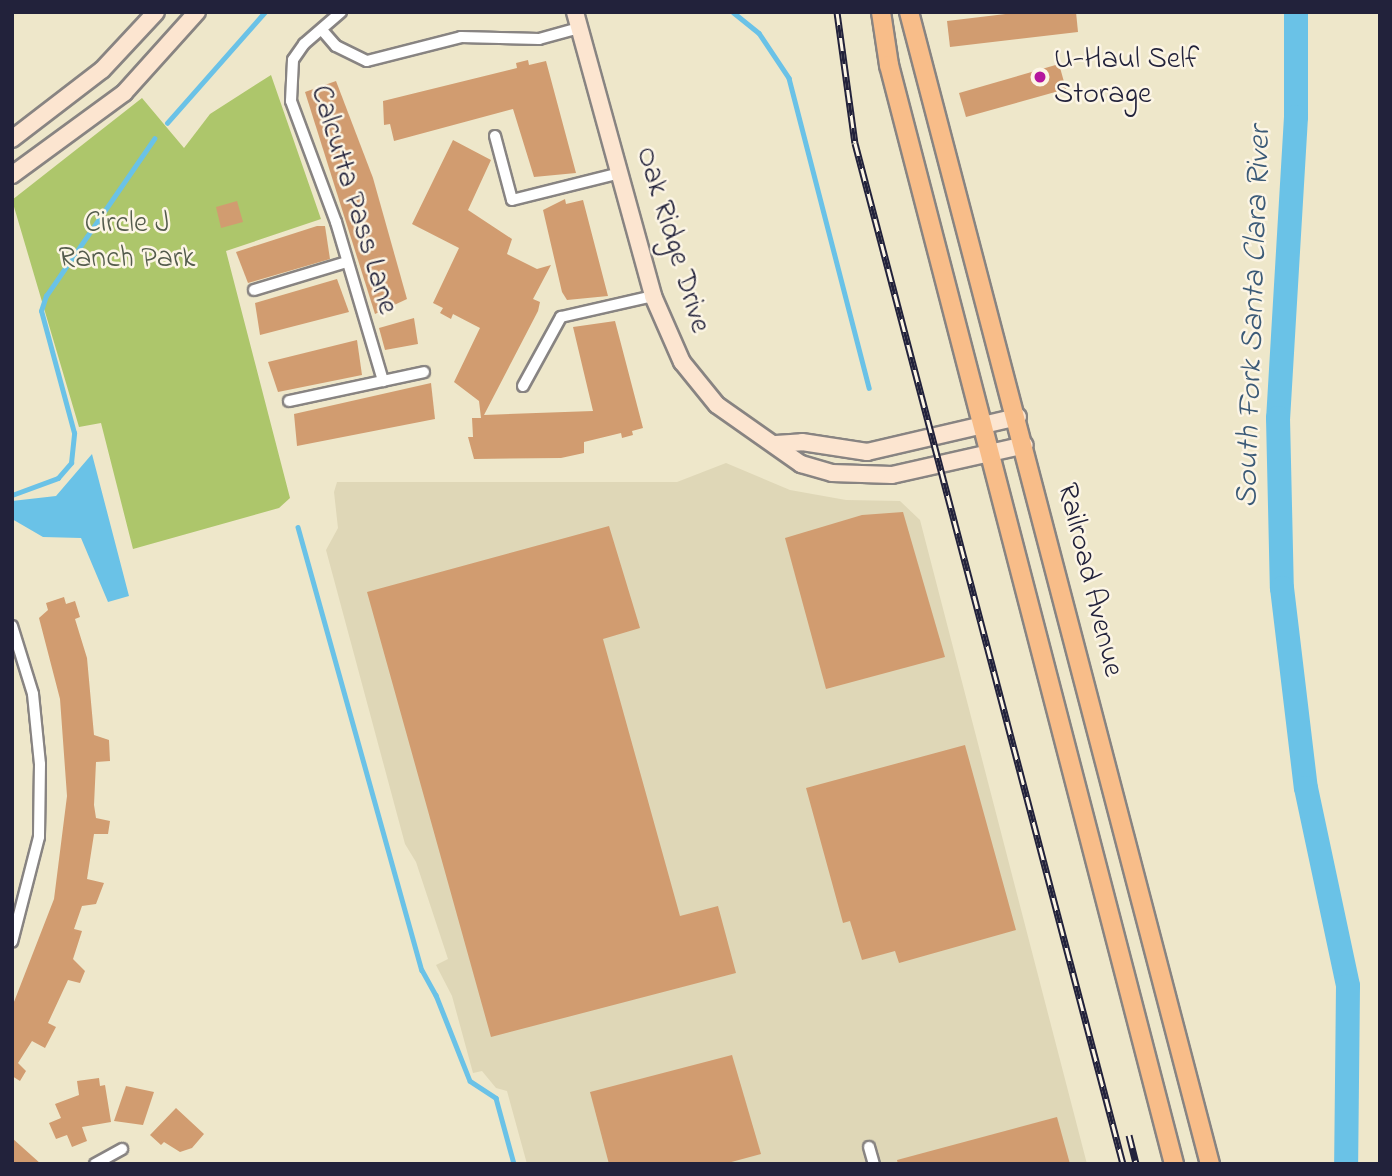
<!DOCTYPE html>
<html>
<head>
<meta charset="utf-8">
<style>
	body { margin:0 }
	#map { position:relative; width:1392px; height:1176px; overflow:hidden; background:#eee7ca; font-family:"Indie Flower",sans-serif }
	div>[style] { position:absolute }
	.built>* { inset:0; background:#dfd7b7 }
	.green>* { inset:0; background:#adc66b }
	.water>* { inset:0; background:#6ac2e7 }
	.stream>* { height:4.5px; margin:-2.25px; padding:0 2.25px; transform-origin:2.25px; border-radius:2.25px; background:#6ac2e7 }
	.river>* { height:24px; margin:-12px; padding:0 12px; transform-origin:12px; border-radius:12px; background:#6ac2e7 }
	.building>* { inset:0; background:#d19c70 }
	.roads { filter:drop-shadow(2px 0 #888482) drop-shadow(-2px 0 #888482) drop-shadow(0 2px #888482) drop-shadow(0 -2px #888482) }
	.street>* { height:10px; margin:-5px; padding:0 5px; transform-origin:5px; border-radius:5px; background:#fff }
	.secondary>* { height:16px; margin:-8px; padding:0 8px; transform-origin:8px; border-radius:8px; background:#fce5d0 }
	.primary>* { height:18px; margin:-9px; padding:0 9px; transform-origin:9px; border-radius:9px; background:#f8bd89 }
	.rail>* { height:7px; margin-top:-3.5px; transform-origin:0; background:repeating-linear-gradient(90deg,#fcf5e5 0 13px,#22223b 0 26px); box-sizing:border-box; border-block:2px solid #22223b }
	.dots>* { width:19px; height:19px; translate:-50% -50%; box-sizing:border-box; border:4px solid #fcf5e5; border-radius:50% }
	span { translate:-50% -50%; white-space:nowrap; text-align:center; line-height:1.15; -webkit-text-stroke:5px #fcf5e5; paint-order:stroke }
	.poi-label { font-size:30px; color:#22223b }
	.left { translate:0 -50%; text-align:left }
	.street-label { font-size:30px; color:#22223b }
	.park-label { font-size:30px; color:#535b4c }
	.water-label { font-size:32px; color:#3b5a77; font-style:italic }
	.frame { position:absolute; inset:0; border:14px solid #22223b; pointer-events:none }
</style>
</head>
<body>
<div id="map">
	<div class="built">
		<i style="clip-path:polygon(726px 463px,790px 490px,846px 500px,900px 501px,920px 520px,1087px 1164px,527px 1164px,507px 1091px,496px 1088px,482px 1071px,473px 1073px,452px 996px,436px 965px,448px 959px,416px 862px,405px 844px,326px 550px,338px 528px,334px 492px,337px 482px,677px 482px)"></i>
	</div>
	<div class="green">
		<i style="clip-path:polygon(271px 75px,321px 219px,226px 251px,290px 498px,279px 508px,133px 549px,101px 423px,79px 427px,12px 200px,142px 98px,184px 148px,210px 114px)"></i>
	</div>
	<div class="water">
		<i style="clip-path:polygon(92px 454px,129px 596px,108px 602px,81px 538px,43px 537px,12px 519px,12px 501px,56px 496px)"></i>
	</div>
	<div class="stream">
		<i style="left:733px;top:12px;width:33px;rotate:39deg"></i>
		<i style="left:759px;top:33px;width:54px;rotate:56.3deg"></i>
		<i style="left:789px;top:78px;width:320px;rotate:75.5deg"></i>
		<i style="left:167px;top:123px;width:148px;rotate:-48.6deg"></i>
		<i style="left:12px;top:495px;width:49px;rotate:-20.3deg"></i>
		<i style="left:58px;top:478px;width:20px;rotate:-49deg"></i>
		<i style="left:71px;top:463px;width:30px;rotate:-84deg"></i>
		<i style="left:74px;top:433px;width:126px;rotate:-105.1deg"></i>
		<i style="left:41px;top:311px;width:16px;rotate:-72deg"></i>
		<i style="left:46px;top:296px;width:191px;rotate:-55.5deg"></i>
		<i style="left:298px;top:527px;width:460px;rotate:74.4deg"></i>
		<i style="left:422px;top:970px;width:29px;rotate:61deg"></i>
		<i style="left:436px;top:995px;width:92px;rotate:68.4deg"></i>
		<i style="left:470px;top:1081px;width:31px;rotate:33deg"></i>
		<i style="left:496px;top:1098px;width:68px;rotate:74.7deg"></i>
	</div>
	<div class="river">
		<i style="left:1296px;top:12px;width:105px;rotate:90deg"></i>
		<i style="left:1296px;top:117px;width:302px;rotate:93.4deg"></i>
		<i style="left:1278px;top:418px;width:170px;rotate:88.7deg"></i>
		<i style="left:1282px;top:588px;width:201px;rotate:83.2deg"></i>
		<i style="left:1306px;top:788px;width:202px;rotate:78deg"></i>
		<i style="left:1348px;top:986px;width:178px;rotate:90.6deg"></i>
	</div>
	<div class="building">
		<i style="clip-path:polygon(1022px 12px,1076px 12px,1078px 32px,950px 47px,947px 21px)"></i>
		<i style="clip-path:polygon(528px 60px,529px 65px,546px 61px,576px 173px,534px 177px,513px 109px,394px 141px,390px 124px,384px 125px,383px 101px,517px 68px,516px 63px)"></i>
		<i style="clip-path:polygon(1059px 64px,1066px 89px,966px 117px,959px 93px)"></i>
		<i style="clip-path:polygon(336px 81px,373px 178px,407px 299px,375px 314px,305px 92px)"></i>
		<i style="clip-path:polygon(453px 140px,491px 160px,468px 210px,512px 239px,507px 254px,537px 269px,551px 265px,533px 299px,540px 302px,538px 311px,484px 415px,593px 411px,573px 327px,615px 321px,643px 428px,632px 431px,633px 435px,622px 438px,621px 433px,584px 442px,584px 453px,561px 458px,474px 459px,468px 437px,473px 437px,472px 418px,481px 418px,479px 401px,454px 382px,480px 328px,453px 314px,451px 319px,440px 313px,443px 308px,433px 303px,459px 248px,412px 224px)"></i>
		<i style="clip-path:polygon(565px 199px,566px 204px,583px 200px,608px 296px,567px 300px,562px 292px,543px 210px)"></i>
		<i style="clip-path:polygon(237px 201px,243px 222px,221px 228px,216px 207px)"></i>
		<i style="clip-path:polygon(317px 226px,325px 226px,330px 259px,248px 283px,236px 252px)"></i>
		<i style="clip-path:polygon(337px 279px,349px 312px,260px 335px,255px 303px)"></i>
		<i style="clip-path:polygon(414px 318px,418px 344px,385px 350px,379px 328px)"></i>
		<i style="clip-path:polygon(357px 340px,362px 375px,278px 392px,268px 362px)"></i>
		<i style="clip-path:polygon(431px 383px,435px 419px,297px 446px,294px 414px)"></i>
		<i style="clip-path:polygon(903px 512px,945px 657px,826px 689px,785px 538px,862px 515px)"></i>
		<i style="clip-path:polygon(609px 526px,640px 628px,603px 639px,680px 916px,718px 906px,736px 973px,491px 1037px,367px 592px)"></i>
		<i style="clip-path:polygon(64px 597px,66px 604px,75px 601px,80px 617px,75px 619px,87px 658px,94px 735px,109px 740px,110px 761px,96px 762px,94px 805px,96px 818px,110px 821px,108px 834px,94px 834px,87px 879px,104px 883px,96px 904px,82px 906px,74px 929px,82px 931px,73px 959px,85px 971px,80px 983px,68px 980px,48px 1023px,56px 1027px,45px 1048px,32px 1041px,18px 1063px,26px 1071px,20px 1081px,12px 1076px,12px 1007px,54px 899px,67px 796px,60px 699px,39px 618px,48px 610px,46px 603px)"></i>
		<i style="clip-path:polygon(965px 745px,1016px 930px,899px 963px,895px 951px,862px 960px,850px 921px,843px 923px,806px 788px)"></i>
		<i style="clip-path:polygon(732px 1055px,761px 1154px,724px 1164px,609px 1164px,590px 1092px)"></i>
		<i style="clip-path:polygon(99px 1078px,100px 1086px,105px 1085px,111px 1122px,82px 1127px,87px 1141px,72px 1147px,67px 1135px,56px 1139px,49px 1123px,61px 1118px,55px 1104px,79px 1095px,77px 1081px)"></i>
		<i style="clip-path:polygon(126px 1086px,154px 1092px,143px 1125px,114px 1121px)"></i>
		<i style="clip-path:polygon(176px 1108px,204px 1134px,192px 1148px,180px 1152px,164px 1142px,161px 1145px,150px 1135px)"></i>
		<i style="clip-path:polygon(1057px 1117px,1070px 1164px,898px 1164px,897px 1160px)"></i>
		<i style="clip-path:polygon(12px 1138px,41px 1164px,12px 1164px)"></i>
	</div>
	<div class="roads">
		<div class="street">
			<i style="left:341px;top:12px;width:49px;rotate:139.1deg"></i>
			<i style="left:304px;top:44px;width:19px;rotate:125deg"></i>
			<i style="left:293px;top:60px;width:41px;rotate:92.8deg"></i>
			<i style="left:291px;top:101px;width:129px;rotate:69.6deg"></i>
			<i style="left:336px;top:222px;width:166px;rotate:73.5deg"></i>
			<i style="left:322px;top:30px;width:21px;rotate:49deg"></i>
			<i style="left:336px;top:46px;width:34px;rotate:26deg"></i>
			<i style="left:367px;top:61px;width:97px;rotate:-14.3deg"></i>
			<i style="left:461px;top:37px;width:78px;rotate:1.5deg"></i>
			<i style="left:539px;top:39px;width:41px;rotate:-15.4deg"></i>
			<i style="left:495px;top:136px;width:66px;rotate:75.1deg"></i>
			<i style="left:512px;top:200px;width:111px;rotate:-14deg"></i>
			<i style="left:254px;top:290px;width:97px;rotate:-16.8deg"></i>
			<i style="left:523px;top:386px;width:79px;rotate:-61.2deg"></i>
			<i style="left:561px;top:317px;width:94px;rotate:-12.9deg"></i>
			<i style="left:289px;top:401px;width:138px;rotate:-12.1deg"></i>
			<i style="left:12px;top:626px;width:71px;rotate:72.8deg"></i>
			<i style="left:33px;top:694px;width:70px;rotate:84.3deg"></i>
			<i style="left:40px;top:764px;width:73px;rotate:90.8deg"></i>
			<i style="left:39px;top:837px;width:108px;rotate:104.4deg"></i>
			<i style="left:869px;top:1147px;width:18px;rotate:74deg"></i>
			<i style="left:95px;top:1164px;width:31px;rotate:-29deg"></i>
		</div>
		<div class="secondary">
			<i style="left:575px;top:12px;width:295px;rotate:74.6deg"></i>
			<i style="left:653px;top:296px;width:72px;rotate:66.3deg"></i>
			<i style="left:682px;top:362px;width:55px;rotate:50.9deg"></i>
			<i style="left:717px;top:405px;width:103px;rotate:35.1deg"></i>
			<i style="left:801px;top:464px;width:32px;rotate:16deg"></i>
			<i style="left:832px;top:473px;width:60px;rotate:1.9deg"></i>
			<i style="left:892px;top:475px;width:136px;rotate:-12.7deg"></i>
			<i style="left:12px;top:139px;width:113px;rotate:-37.5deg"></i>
			<i style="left:102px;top:70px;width:79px;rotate:-47deg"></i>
			<i style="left:12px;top:175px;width:139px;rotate:-36.2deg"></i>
			<i style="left:124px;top:93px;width:109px;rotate:-48deg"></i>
			<i style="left:776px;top:444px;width:26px;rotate:-4deg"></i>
			<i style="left:802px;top:442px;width:66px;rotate:8.7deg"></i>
			<i style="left:867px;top:452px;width:155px;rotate:-13.1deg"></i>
		</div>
		<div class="primary">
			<i style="left:881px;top:12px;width:54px;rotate:81.4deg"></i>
			<i style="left:889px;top:65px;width:1135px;rotate:75.46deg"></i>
			<i style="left:909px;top:12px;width:1191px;rotate:75.36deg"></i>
		</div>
	</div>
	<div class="rail">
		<i style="left:837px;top:12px;width:132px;rotate:82.2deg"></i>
		<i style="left:855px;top:143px;width:1056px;rotate:75.29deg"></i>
		<i style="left:1129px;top:1135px;width:30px;rotate:76deg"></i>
	</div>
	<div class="dots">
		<i style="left:1040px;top:77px;background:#b5179e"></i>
	</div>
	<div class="poi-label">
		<span class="left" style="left:1054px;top:77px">U-Haul Self<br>Storage</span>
	</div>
	<div class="street-label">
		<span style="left:353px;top:200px;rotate:73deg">Calcutta Pass Lane</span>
		<span style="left:672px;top:240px;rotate:73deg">Oak Ridge Drive</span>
		<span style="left:1089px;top:580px;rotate:76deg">Railroad Avenue</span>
	</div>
	<div class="park-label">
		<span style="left:127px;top:241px">Circle J<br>Ranch Park</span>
	</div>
	<div class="water-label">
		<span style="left:1255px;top:317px;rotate:-88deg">South Fork Santa Clara River</span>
	</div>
	<div class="frame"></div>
</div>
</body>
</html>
